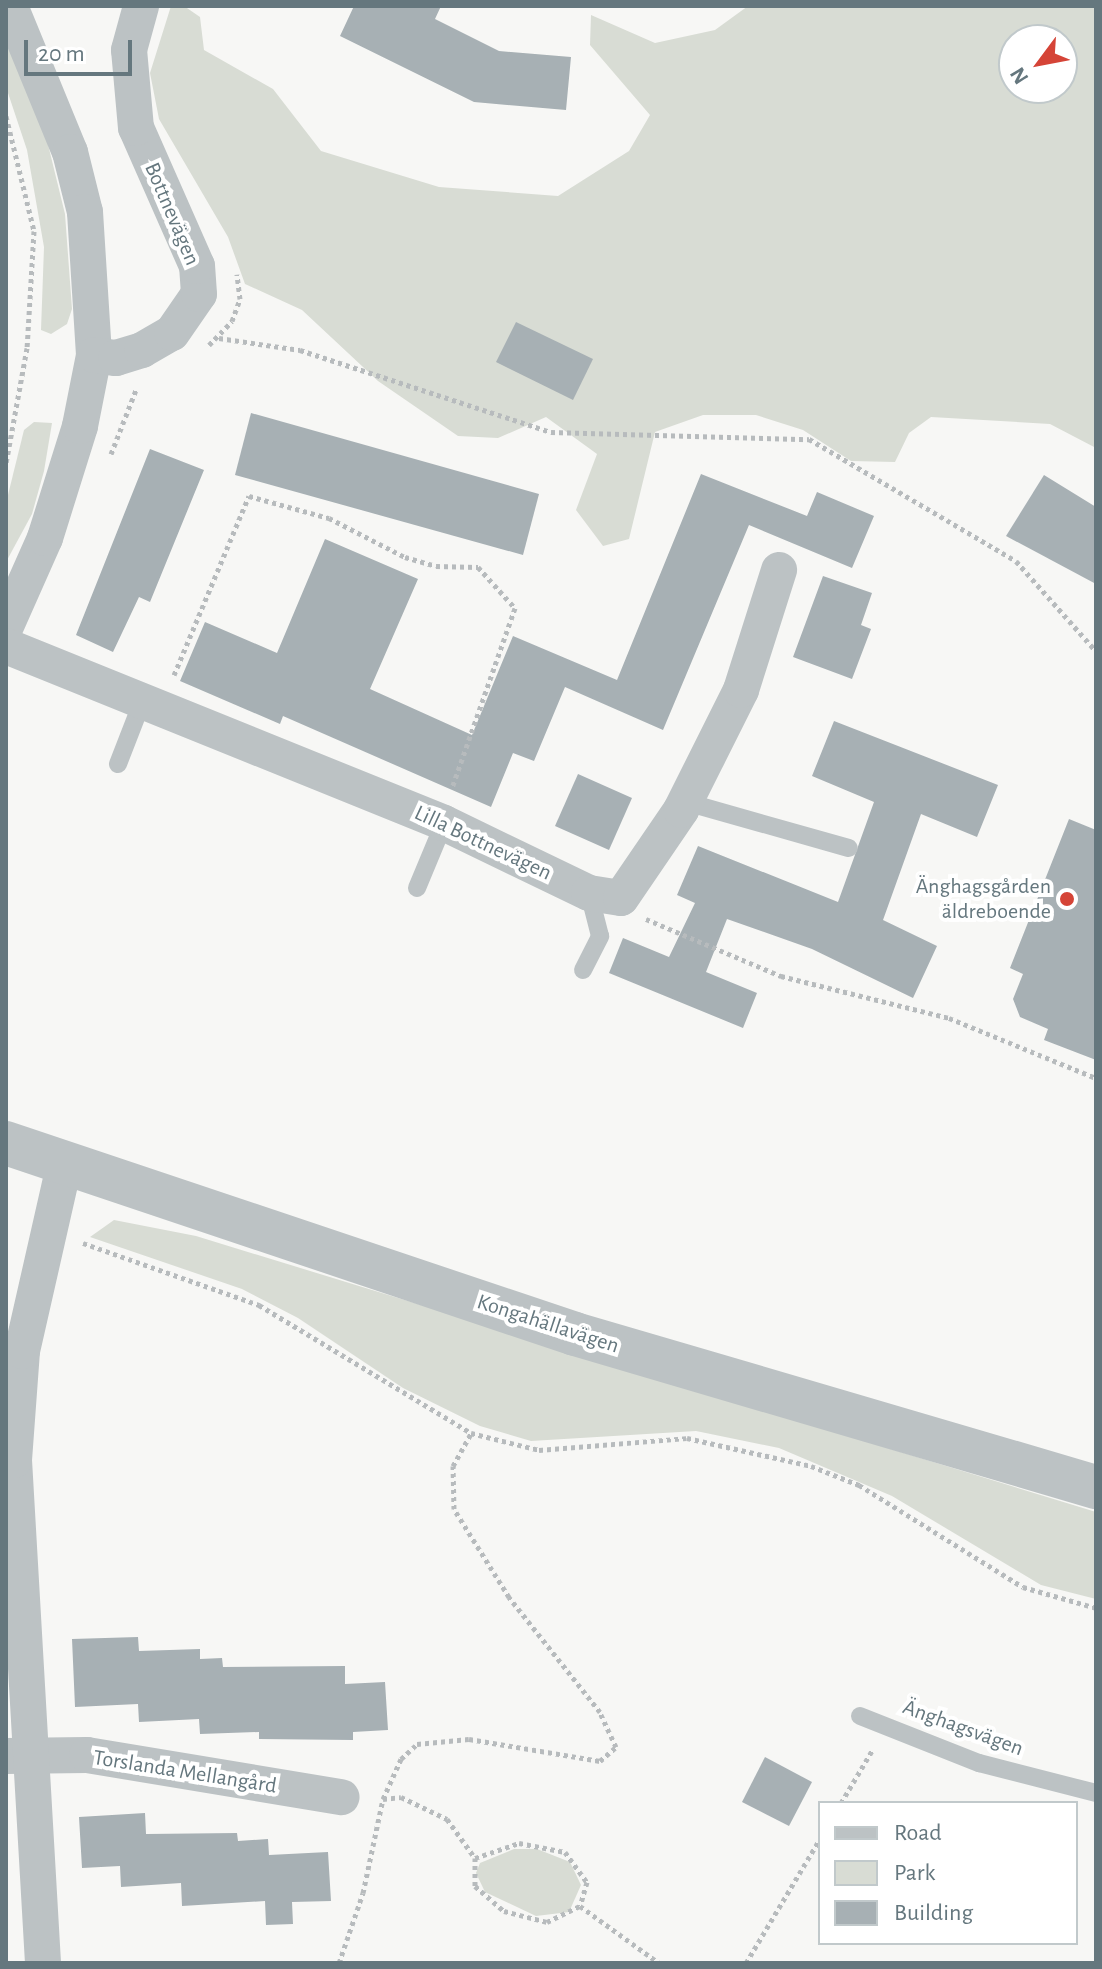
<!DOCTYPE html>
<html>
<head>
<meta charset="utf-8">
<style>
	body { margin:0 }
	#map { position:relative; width:1102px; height:1969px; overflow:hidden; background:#f7f7f5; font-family:"Alegreya Sans",sans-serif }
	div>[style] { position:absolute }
	.green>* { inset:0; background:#d8dcd4 }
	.building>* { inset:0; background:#a7b0b4 }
	.path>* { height:5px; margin-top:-2.5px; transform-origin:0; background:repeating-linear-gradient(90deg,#b7bbbd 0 4px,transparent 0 8px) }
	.service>* { height:18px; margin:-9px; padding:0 9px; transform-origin:9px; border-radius:9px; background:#bcc2c4 }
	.minor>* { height:36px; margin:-18px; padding:0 18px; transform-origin:18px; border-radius:18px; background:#bcc2c4 }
	.tertiary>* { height:44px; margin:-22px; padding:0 22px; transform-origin:22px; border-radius:22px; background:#bcc2c4 }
	.dots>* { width:22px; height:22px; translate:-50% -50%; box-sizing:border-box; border:4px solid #fff; border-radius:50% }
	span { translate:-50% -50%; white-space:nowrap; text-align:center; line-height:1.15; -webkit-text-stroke:8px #fff; paint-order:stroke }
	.street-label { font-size:22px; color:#65777e }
	.poi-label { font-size:22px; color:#65777e }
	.right { translate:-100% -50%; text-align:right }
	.frame { position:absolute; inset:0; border:8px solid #65777e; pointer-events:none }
	.legend { position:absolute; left:818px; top:1801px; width:260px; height:144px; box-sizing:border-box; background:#fff; border:2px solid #c1c9cb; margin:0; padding:10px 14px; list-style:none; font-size:24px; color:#65777e }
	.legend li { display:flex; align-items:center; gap:16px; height:40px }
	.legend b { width:40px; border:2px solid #c1c9cb }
	.north { position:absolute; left:998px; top:24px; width:80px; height:80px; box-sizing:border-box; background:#fff; border:2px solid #c1c9cb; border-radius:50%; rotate:238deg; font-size:22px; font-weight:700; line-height:32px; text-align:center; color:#65777e }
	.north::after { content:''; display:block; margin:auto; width:28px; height:36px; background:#d54437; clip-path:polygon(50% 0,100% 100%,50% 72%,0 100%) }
	.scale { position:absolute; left:24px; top:40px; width:108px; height:36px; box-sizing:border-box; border:4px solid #65777e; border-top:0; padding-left:10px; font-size:24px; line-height:28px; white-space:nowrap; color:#65777e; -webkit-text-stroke:6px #fff; paint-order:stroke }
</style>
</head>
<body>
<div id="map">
	<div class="green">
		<i style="clip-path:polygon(evenodd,171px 6px,184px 6px,200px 17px,204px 50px,273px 89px,321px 151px,439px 187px,558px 196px,629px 151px,650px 115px,590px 45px,591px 15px,655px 43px,715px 30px,748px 6px,1096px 6px,1096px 448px,1050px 424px,931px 417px,909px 433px,895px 462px,851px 461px,803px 430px,756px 415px,703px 415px,655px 432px,629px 539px,603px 546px,576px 510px,597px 454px,546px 417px,498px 438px,458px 436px,378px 381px,302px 310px,245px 284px,228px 237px,159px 119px,150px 73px,171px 6px,1014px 40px,1062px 40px,1062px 88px,1014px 88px,1014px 40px)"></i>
		<i style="clip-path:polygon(6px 32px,42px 120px,65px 214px,72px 309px,67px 324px,51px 334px,41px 330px,44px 247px,27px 150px,6px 87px)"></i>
		<i style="clip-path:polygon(34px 422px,52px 423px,44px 471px,32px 514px,6px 562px,6px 503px,24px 430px)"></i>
		<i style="clip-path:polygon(114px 1220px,196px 1236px,1096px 1512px,1096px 1599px,1041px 1585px,892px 1496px,779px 1448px,696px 1431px,531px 1441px,480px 1426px,403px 1388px,298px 1318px,242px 1289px,90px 1237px)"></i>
		<i style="clip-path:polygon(514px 1849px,537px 1849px,570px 1862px,581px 1885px,569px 1912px,536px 1916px,485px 1892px,476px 1873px,480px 1863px)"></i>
	</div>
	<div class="building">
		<i style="clip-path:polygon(354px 6px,441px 6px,435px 19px,499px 51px,571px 57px,566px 110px,474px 102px,340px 36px)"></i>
		<i style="clip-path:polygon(516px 322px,593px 359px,573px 400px,496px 362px)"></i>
		<i style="clip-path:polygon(251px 413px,539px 494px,523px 555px,235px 475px)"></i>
		<i style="clip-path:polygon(150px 449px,204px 470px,150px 602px,139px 597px,113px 652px,76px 635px)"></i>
		<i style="clip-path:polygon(701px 474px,807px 516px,817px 492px,874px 516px,852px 568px,749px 525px,663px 730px,565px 687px,534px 761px,513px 753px,491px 807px,283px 716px,280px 724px,180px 681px,205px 622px,277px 653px,325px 539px,418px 579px,370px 689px,472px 735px,513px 636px,617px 680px)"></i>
		<i style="clip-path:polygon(1044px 475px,1096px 507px,1096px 584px,1006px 536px)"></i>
		<i style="clip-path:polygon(823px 576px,872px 593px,861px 625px,871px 629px,852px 679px,793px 657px)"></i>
		<i style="clip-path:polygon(834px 721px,998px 785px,977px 837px,921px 814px,883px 920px,937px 946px,913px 998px,812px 949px,727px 919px,706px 972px,757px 993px,743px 1028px,609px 973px,623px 938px,669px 957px,695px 903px,677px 895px,698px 846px,838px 902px,874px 802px,812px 776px)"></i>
		<i style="clip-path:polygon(578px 774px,632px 798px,609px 850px,555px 826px)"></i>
		<i style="clip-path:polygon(1069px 819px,1096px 830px,1096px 1060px,1044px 1040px,1048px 1029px,1020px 1017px,1013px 999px,1023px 974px,1010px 968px)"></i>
		<i style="clip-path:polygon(138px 1637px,139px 1651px,200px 1649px,200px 1659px,222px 1658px,223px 1667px,345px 1666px,345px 1684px,385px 1682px,388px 1730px,353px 1732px,353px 1740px,259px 1739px,259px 1732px,200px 1734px,199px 1719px,139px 1722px,138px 1704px,75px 1707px,72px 1639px)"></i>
		<i style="clip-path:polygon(765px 1757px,812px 1782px,789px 1826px,742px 1802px)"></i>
		<i style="clip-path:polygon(145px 1813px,146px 1834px,237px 1833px,238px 1841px,268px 1839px,269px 1855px,328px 1852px,331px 1901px,292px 1902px,293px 1924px,266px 1925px,265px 1901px,182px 1906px,181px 1883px,121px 1887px,120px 1866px,82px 1868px,79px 1817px)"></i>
	</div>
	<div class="path">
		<i style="left:6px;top:116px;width:118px;rotate:76.3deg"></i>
		<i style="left:34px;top:231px;width:117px;rotate:93.4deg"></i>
		<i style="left:27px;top:348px;width:117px;rotate:100.3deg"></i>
		<i style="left:219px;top:338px;width:82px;rotate:8.4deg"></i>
		<i style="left:300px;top:350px;width:264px;rotate:18.1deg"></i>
		<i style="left:551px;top:432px;width:258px;rotate:1.6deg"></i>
		<i style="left:809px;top:439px;width:240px;rotate:30.5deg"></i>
		<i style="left:1016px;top:561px;width:120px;rotate:48.4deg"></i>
		<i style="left:209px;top:345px;width:33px;rotate:-46deg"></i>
		<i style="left:232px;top:321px;width:23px;rotate:-70deg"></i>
		<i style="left:240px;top:299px;width:25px;rotate:-97deg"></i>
		<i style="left:111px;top:454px;width:69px;rotate:-68.7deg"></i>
		<i style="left:174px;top:675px;width:194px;rotate:-67.3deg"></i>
		<i style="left:249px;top:496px;width:83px;rotate:15.4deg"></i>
		<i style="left:329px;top:518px;width:85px;rotate:27.2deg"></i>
		<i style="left:405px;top:557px;width:32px;rotate:16deg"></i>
		<i style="left:436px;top:566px;width:42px;rotate:1.4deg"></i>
		<i style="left:478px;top:567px;width:55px;rotate:47.9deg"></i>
		<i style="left:515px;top:608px;width:191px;rotate:109.3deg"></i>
		<i style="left:646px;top:919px;width:147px;rotate:22.9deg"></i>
		<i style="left:781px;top:976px;width:173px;rotate:14deg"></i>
		<i style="left:949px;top:1018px;width:159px;rotate:22.2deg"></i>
		<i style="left:83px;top:1243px;width:187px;rotate:19.4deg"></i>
		<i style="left:259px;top:1305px;width:248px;rotate:31.1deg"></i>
		<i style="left:471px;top:1433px;width:70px;rotate:14deg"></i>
		<i style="left:539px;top:1450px;width:148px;rotate:-4.6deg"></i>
		<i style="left:687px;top:1438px;width:127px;rotate:12.7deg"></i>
		<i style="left:811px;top:1466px;width:52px;rotate:21.6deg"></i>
		<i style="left:859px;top:1485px;width:193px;rotate:31.9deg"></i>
		<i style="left:1023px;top:1587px;width:76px;rotate:16deg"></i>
		<i style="left:383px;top:1799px;width:18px;rotate:-6deg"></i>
		<i style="left:401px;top:1797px;width:51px;rotate:25.6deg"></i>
		<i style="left:447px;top:1819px;width:48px;rotate:54.3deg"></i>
		<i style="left:475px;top:1858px;width:28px;rotate:90deg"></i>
		<i style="left:475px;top:1886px;width:38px;rotate:41deg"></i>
		<i style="left:504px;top:1911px;width:44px;rotate:14.3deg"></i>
		<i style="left:547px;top:1922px;width:37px;rotate:-26deg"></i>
		<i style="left:580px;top:1906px;width:97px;rotate:35.8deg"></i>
		<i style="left:841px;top:1803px;width:63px;rotate:-59.3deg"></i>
		<i style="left:475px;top:1858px;width:46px;rotate:-18.8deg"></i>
		<i style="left:519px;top:1843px;width:47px;rotate:11.1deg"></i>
		<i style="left:565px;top:1852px;width:37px;rotate:54deg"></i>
		<i style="left:587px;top:1882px;width:25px;rotate:106deg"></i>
		<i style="left:339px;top:1963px;width:74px;rotate:-71.1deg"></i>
		<i style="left:363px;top:1893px;width:96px;rotate:-78deg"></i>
		<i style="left:383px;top:1799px;width:44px;rotate:-65.8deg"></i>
		<i style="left:401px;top:1759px;width:22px;rotate:-43deg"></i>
		<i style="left:417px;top:1744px;width:52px;rotate:-5.5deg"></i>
		<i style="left:469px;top:1739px;width:133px;rotate:9.5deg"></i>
		<i style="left:600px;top:1761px;width:21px;rotate:-41deg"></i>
		<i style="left:616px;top:1747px;width:38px;rotate:-115deg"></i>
		<i style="left:600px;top:1712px;width:147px;rotate:-128.4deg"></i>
		<i style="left:509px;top:1597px;width:104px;rotate:-122deg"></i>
		<i style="left:454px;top:1509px;width:43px;rotate:-91.3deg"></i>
		<i style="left:453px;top:1466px;width:38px;rotate:-61deg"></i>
		<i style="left:746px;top:1963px;width:144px;rotate:-59.2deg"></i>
	</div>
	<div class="service">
		<i style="left:118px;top:764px;width:66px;rotate:-68.8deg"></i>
		<i style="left:686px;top:802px;width:169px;rotate:15.8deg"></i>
		<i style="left:417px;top:888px;width:70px;rotate:-67.4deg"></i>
		<i style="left:583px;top:970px;width:38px;rotate:-63deg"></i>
		<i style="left:600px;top:936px;width:44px;rotate:-104.3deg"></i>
		<i style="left:860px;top:1716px;width:128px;rotate:21.6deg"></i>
		<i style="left:979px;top:1763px;width:121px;rotate:14.4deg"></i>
	</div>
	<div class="minor">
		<i style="left:10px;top:6px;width:158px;rotate:67.7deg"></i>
		<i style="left:70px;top:152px;width:62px;rotate:76deg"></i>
		<i style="left:85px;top:212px;width:143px;rotate:86.4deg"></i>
		<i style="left:6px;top:626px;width:96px;rotate:-66.1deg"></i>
		<i style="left:45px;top:538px;width:117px;rotate:-72.6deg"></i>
		<i style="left:80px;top:426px;width:72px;rotate:-78.8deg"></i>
		<i style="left:94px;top:355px;width:22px;rotate:8deg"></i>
		<i style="left:116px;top:358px;width:27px;rotate:-17deg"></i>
		<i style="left:142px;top:350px;width:34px;rotate:-30deg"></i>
		<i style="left:172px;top:333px;width:47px;rotate:-55.3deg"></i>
		<i style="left:199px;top:294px;width:28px;rotate:-94deg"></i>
		<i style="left:197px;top:266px;width:151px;rotate:-113.8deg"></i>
		<i style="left:136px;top:128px;width:78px;rotate:-95.1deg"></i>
		<i style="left:129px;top:50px;width:46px;rotate:-74.7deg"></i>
		<i style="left:6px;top:646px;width:472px;rotate:22deg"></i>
		<i style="left:444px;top:823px;width:161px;rotate:25.8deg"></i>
		<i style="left:589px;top:893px;width:32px;rotate:9deg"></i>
		<i style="left:621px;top:898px;width:107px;rotate:-55.7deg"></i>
		<i style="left:681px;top:810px;width:134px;rotate:-63.4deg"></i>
		<i style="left:741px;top:690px;width:126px;rotate:-72.4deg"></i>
		<i style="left:6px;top:1756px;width:81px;rotate:-0.7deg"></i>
		<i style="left:87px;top:1755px;width:258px;rotate:9.4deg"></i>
		<i style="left:43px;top:1963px;width:504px;rotate:-93.3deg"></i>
		<i style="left:14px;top:1460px;width:109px;rotate:-85.8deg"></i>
		<i style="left:22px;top:1351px;width:194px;rotate:-77.2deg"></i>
	</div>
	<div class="tertiary">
		<i style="left:6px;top:1143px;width:600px;rotate:18.56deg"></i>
		<i style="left:575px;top:1334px;width:543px;rotate:16.37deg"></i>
	</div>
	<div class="dots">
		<i style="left:1067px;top:899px;background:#d54437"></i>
	</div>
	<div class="street-label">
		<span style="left:172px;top:214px;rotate:67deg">Bottnevägen</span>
		<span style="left:483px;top:843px;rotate:25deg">Lilla Bottnevägen</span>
		<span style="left:548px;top:1324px;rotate:18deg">Kongahällavägen</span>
		<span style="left:963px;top:1728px;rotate:20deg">Änghagsvägen</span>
		<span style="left:185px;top:1772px;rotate:9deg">Torslanda Mellangård</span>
	</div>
	<div class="poi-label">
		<span class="right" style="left:1051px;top:899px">Änghagsgården<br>äldreboende</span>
	</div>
	<div class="frame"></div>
	<ul class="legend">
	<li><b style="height:10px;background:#bcc2c4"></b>Road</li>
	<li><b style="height:22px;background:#d8dcd4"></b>Park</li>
	<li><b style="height:22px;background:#a7b0b4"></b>Building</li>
	</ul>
	<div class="north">N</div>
	<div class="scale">20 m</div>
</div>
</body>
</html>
